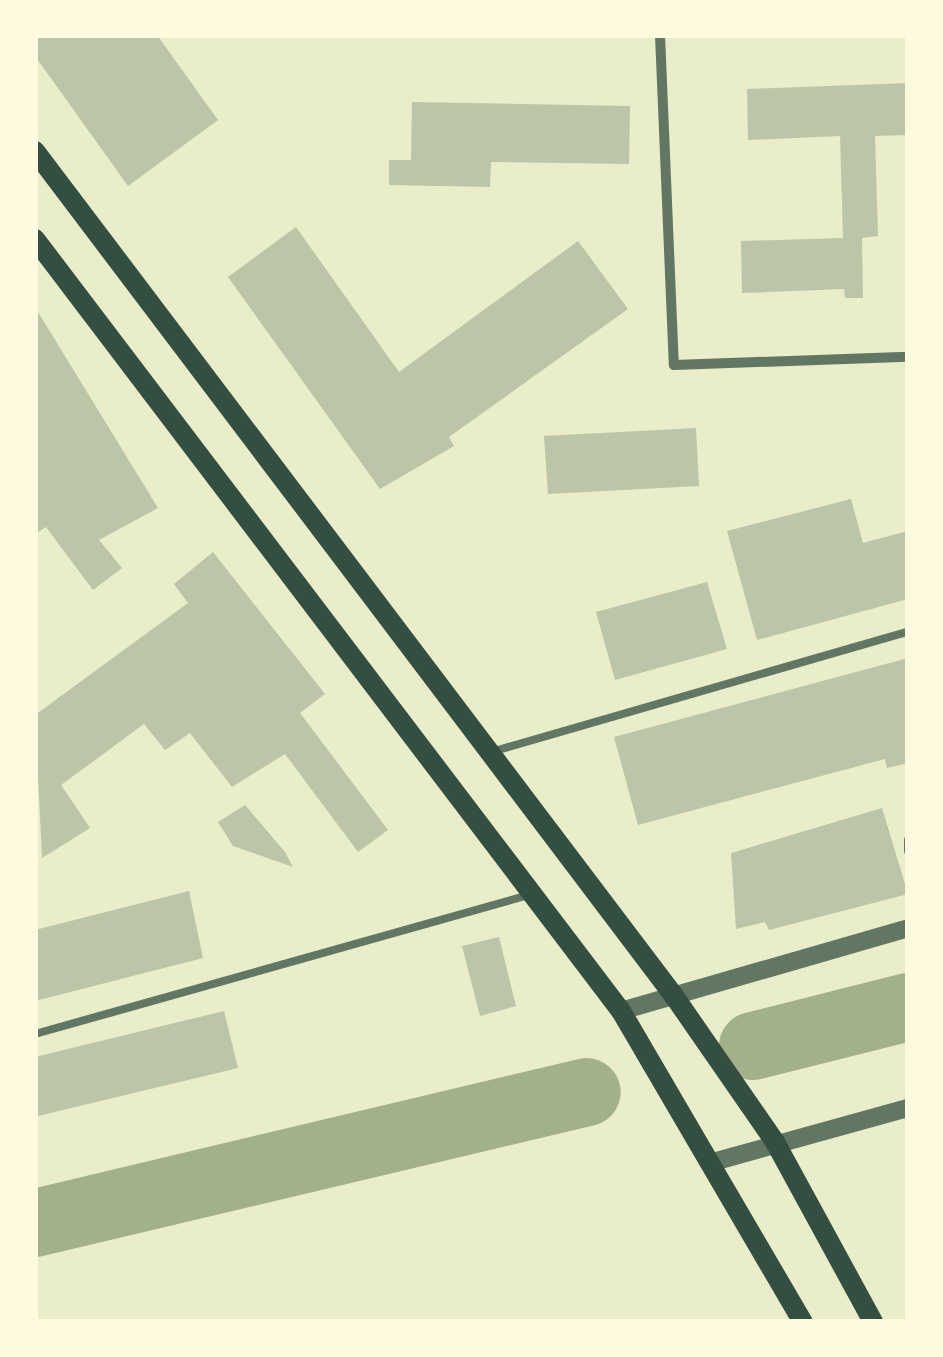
<!DOCTYPE html>
<html>
<head>
<meta charset="utf-8">
<style>
	body { margin:0 }
	#map { position:relative; width:943px; height:1357px; overflow:hidden; background:#e9edc9; font-family:"PT Sans",sans-serif }
	div>[style] { position:absolute }
	.river>* { height:68px; margin:-34px; padding:0 34px; transform-origin:34px; border-radius:34px; background:#a3b18a }
	.building>* { inset:0; background:#bcc5a7 }
	.service>* { height:8px; margin:-4px; padding:0 4px; transform-origin:4px; border-radius:4px; background:#617663 }
	.minor>* { height:10px; margin:-5px; padding:0 5px; transform-origin:5px; border-radius:5px; background:#617663 }
	.tertiary>* { height:18px; margin:-9px; padding:0 9px; transform-origin:9px; border-radius:9px; background:#617663 }
	.secondary>* { height:20px; margin:-10px; padding:0 10px; transform-origin:10px; border-radius:10px; background:#344e41 }
	span { translate:-50% -50%; white-space:nowrap; text-align:center; line-height:1.15; -webkit-text-stroke:9px #fefae0; paint-order:stroke }
	.frame { position:absolute; inset:0; border:38px solid #fefae0; pointer-events:none }
</style>
</head>
<body>
<div id="map">
	<div class="river">
		<i style="left:753px;top:1046px;width:160px;rotate:-14.1deg"></i>
		<i style="left:35px;top:1223px;width:567px;rotate:-13.35deg"></i>
	</div>
	<div class="building">
		<i style="clip-path:polygon(35px 35px,157px 35px,218px 120px,128px 186px,35px 56px)"></i>
		<i style="clip-path:polygon(908px 83px,908px 135px,875px 136px,878px 236px,862px 238px,863px 298px,845px 298px,844px 289px,742px 293px,741px 241px,843px 238px,840px 136px,748px 140px,747px 89px)"></i>
		<i style="clip-path:polygon(412px 102px,630px 106px,629px 164px,491px 162px,490px 187px,389px 185px,389px 160px,411px 160px)"></i>
		<i style="clip-path:polygon(296px 227px,399px 372px,578px 241px,628px 309px,449px 437px,454px 446px,380px 489px,228px 277px)"></i>
		<i style="clip-path:polygon(38px 312px,158px 508px,99px 540px,122px 568px,93px 590px,46px 527px,35px 534px)"></i>
		<i style="clip-path:polygon(696px 428px,699px 486px,548px 494px,544px 436px)"></i>
		<i style="clip-path:polygon(851px 499px,863px 543px,908px 531px,908px 599px,757px 640px,727px 531px)"></i>
		<i style="clip-path:polygon(213px 552px,325px 694px,300px 713px,388px 830px,358px 852px,285px 754px,232px 787px,190px 733px,165px 750px,144px 724px,61px 785px,90px 828px,42px 858px,35px 715px,188px 603px,174px 584px)"></i>
		<i style="clip-path:polygon(707px 582px,727px 649px,615px 680px,596px 612px)"></i>
		<i style="clip-path:polygon(908px 658px,908px 763px,887px 768px,885px 759px,638px 825px,614px 737px)"></i>
		<i style="clip-path:polygon(245px 805px,285px 852px,293px 867px,233px 846px,218px 822px)"></i>
		<i style="clip-path:polygon(882px 808px,908px 894px,769px 930px,765px 922px,736px 929px,731px 853px)"></i>
		<i style="clip-path:polygon(189px 891px,203px 958px,35px 1001px,35px 930px)"></i>
		<i style="clip-path:polygon(499px 937px,516px 1006px,480px 1016px,462px 946px)"></i>
		<i style="clip-path:polygon(224px 1011px,238px 1068px,38px 1116px,35px 1057px)"></i>
	</div>
	<div class="service">
		<i style="left:491px;top:752px;width:434px;rotate:-16.1deg"></i>
		<i style="left:908px;top:840px;width:11px;rotate:90deg"></i>
		<i style="left:35px;top:1034px;width:513px;rotate:-15.72deg"></i>
	</div>
	<div class="minor">
		<i style="left:660px;top:35px;width:330px;rotate:87.6deg"></i>
		<i style="left:674px;top:365px;width:234px;rotate:-2deg"></i>
	</div>
	<div class="tertiary">
		<i style="left:621px;top:1011px;width:299px;rotate:-16.1deg"></i>
		<i style="left:713px;top:1162px;width:202px;rotate:-15.5deg"></i>
	</div>
	<div class="secondary">
		<i style="left:35px;top:151px;width:1059px;rotate:52.9deg"></i>
		<i style="left:674px;top:996px;width:178px;rotate:55.3deg"></i>
		<i style="left:775px;top:1142px;width:205px;rotate:61.4deg"></i>
		<i style="left:35px;top:239px;width:969px;rotate:52.8deg"></i>
		<i style="left:621px;top:1011px;width:360px;rotate:59.7deg"></i>
	</div>
	<div class="frame"></div>
</div>
</body>
</html>
